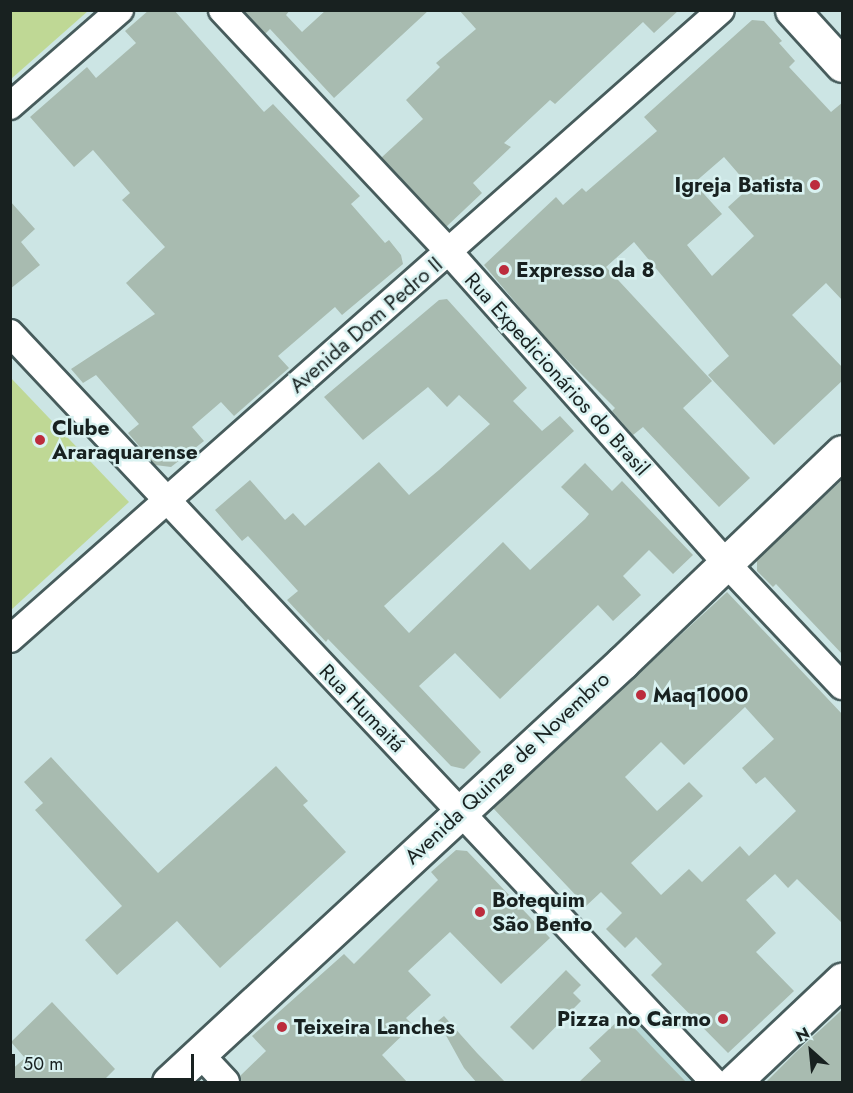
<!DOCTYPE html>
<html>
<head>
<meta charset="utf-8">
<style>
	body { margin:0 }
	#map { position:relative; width:853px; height:1093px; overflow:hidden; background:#cce5e4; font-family:Jost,sans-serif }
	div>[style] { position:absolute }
	.built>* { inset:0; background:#b7d8d7 }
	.green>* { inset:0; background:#bfd895 }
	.building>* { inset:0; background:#a8bbb0 }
	.roads { filter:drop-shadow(2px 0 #475c5c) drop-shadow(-2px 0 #475c5c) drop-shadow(0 2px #475c5c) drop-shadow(0 -2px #475c5c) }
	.minor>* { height:26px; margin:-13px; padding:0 13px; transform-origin:13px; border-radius:13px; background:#fff }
	.tertiary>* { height:33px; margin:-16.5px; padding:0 16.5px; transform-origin:16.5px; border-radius:16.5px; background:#fff }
	.dots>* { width:16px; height:16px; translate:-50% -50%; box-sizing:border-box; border:3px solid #d9f2f1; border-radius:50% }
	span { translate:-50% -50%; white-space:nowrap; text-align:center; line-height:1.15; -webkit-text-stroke:5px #d9f2f1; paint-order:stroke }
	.poi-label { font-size:21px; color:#182120; font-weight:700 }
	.right { translate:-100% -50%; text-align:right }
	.left { translate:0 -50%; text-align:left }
	.street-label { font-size:21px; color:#182120 }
	.frame { position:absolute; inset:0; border:12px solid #182120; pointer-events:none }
	.north { position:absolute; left:781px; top:1021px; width:60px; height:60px; -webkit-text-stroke:4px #d9f2f1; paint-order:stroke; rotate:333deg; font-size:16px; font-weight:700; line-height:24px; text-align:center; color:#182120 }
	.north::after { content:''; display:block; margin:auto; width:21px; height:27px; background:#182120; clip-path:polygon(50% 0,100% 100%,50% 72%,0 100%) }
	.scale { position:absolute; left:12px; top:1054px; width:182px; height:27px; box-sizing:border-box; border:3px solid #182120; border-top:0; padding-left:8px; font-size:18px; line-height:21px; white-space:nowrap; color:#182120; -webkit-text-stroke:4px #d9f2f1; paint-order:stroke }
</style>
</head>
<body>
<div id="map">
	<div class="built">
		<i style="clip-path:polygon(646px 1021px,705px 1082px,581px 1082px)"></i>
	</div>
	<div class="green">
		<i style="clip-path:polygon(11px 10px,88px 10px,88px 11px,11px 79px)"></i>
		<i style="clip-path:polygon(10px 377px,129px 502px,11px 610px,10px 610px)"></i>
	</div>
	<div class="building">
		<i style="clip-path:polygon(149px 10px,174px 10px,264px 112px,273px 104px,360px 196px,351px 204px,385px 243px,389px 240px,401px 255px,403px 264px,342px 315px,335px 307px,278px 356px,289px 368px,234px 416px,221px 402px,192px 427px,204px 441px,171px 467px,155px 465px,128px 433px,139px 424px,96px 375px,83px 383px,71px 369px,155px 314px,126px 283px,165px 247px,122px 200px,130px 193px,93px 150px,74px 167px,30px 117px,87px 67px,96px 78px,136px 43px,125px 31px)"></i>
		<i style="clip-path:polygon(243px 10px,290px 10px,286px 15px,302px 32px,326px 10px,429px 10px,334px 98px,270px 29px,265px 34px)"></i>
		<i style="clip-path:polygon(459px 10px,679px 10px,654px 33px,643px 22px,555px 104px,550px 100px,504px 143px,511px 147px,473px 183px,482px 193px,446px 227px,381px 158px,423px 119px,406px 100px,440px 67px,436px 63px,476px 29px)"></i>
		<i style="clip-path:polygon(evenodd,752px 20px,764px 21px,782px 41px,779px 43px,795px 61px,789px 67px,831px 112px,843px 102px,843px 301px,826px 283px,792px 315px,843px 368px,843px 380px,774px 445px,708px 375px,729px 356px,634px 242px,606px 267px,712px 381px,683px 408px,750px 478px,719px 507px,643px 427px,633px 435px,612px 411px,615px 408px,548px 341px,484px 265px,556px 197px,563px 205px,582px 188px,586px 192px,657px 131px,644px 117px,752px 20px,724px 157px,750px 187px,728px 207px,754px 236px,712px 276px,687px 245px,722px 214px,694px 183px,724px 157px)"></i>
		<i style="clip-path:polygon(10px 201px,35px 229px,21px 242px,40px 265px,10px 289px)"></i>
		<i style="clip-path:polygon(447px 299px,527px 388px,513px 401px,542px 431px,560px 416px,574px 431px,384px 606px,409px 633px,503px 542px,530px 570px,585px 519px,589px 514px,561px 487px,585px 463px,612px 491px,622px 481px,693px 555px,673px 574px,649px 550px,623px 576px,641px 595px,613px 621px,598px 605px,500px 699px,455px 653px,419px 686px,481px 752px,464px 769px,451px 766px,328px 639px,326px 642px,287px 600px,298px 591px,248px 536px,242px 541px,215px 510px,250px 480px,285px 520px,293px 513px,305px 526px,379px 462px,409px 495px,439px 470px,490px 424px,459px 395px,447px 407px,428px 387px,363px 440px,324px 397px,439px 300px)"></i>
		<i style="clip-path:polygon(843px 479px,843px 655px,776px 584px,773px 587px,757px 571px,757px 559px)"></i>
		<i style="clip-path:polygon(evenodd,727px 592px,843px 715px,843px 924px,797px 879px,788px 888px,775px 874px,746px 900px,776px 933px,756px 952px,794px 991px,728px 1053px,651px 975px,662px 964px,636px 937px,625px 948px,606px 929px,622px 913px,601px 892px,586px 906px,493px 808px,727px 592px,745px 707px,774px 739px,742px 768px,756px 784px,765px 777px,796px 811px,749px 856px,740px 846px,702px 882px,689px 869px,661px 895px,631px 863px,703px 796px,689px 782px,657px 811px,625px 777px,661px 742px,684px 765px,745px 707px)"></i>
		<i style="clip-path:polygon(51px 757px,158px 873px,276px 766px,308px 801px,303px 805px,346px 852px,220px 968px,177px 921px,117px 975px,85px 940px,122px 906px,35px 810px,43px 803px,24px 782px)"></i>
		<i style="clip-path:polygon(456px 850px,467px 851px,550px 938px,501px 984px,450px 932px,408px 971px,431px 995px,406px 1018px,413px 1025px,382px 1055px,408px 1083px,241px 1083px,240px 1076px,266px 1051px,252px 1036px,344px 954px,354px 964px,438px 880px,431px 872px)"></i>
		<i style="clip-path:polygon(566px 970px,581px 985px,573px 993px,581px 1001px,533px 1050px,510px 1027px)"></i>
		<i style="clip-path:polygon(52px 1002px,115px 1069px,101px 1083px,10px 1083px,10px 1071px,25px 1058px,11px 1042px)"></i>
		<i style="clip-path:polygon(843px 1009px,843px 1083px,765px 1083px,795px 1053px)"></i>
		<i style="clip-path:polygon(444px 1016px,477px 1053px,506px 1083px,477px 1083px,464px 1068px,438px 1021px)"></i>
		<i style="clip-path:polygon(623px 1016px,656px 1051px,687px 1083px,578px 1083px,601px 1061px,589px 1048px)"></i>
	</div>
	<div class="roads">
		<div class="minor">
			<i style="left:222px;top:10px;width:332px;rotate:46.8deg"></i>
			<i style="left:449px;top:252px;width:416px;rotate:48.3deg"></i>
			<i style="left:726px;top:563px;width:169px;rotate:46.7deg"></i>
			<i style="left:10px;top:106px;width:146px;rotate:-41.1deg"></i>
			<i style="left:10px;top:333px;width:1028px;rotate:46.77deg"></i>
			<i style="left:10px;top:639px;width:949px;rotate:-41.5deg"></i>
			<i style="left:200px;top:1054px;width:38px;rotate:47deg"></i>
		</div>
		<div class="tertiary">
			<i style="left:792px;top:10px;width:74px;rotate:47.7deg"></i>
			<i style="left:169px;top:1082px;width:618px;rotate:-42.77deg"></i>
			<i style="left:623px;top:662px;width:303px;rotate:-43.8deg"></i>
			<i style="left:734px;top:1082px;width:149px;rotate:-43.4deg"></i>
		</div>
	</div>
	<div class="dots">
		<i style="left:815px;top:185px;background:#bc2c3d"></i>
		<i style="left:504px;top:270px;background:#bc2c3d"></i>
		<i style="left:40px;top:440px;background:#bc2c3d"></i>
		<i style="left:641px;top:695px;background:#bc2c3d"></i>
		<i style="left:480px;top:912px;background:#bc2c3d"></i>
		<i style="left:723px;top:1019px;background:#bc2c3d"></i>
		<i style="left:282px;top:1027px;background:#bc2c3d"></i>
	</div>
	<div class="poi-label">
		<span class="right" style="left:803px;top:185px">Igreja Batista</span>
		<span class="left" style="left:516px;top:270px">Expresso da 8</span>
		<span class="left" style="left:52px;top:440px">Clube<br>Araraquarense</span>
		<span class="left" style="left:653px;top:695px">Maq1000</span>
		<span class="left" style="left:492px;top:912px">Botequim<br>São Bento</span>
		<span class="right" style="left:711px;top:1019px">Pizza no Carmo</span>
		<span class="left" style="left:294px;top:1027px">Teixeira Lanches</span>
	</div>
	<div class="street-label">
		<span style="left:366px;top:325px;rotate:-41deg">Avenida Dom Pedro II</span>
		<span style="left:557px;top:374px;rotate:48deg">Rua Expedicionários do Brasil</span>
		<span style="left:362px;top:708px;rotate:46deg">Rua Humaitá</span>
		<span style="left:507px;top:768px;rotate:-43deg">Avenida Quinze de Novembro</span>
	</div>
	<div class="frame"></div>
	<div class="north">N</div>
	<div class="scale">50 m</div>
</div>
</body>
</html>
